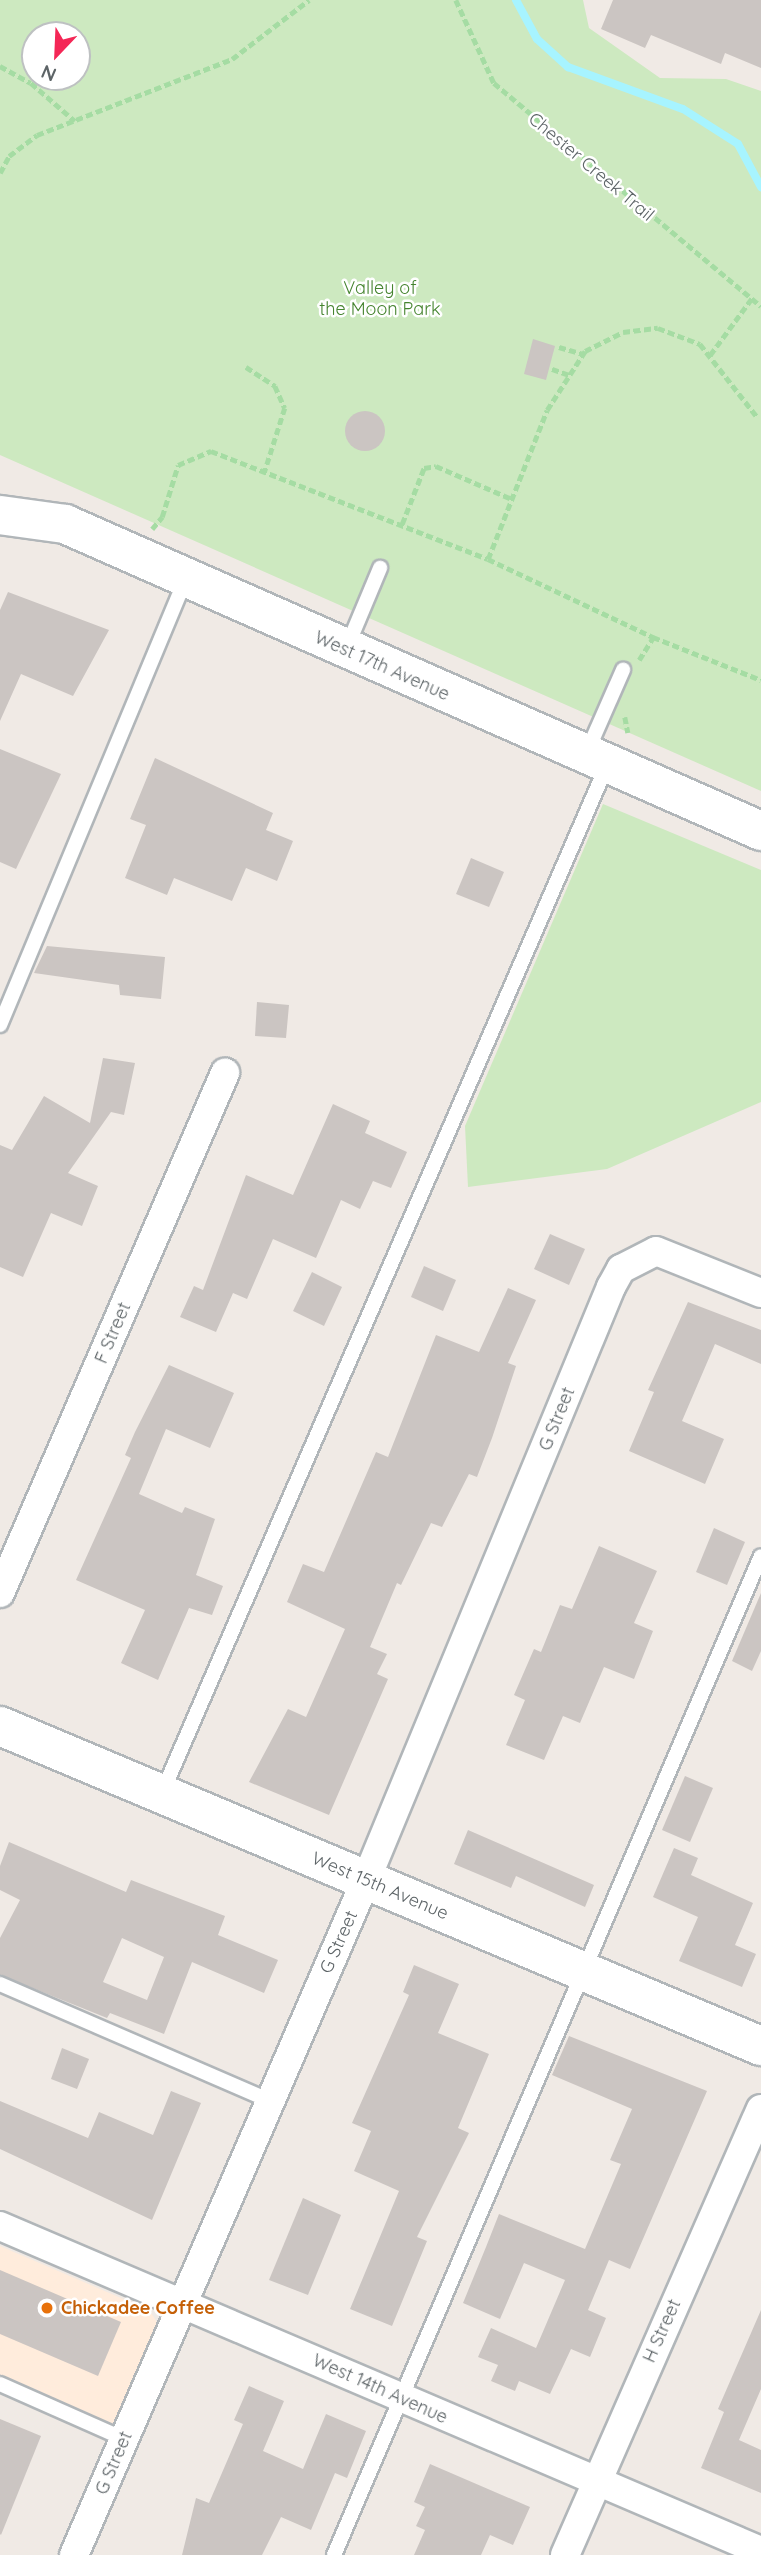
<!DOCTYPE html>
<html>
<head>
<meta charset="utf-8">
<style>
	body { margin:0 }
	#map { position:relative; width:761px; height:2555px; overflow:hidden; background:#f0eae5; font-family:Quicksand,sans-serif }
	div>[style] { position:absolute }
	.commercial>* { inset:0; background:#ffecdc }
	.green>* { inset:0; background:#cde9c0 }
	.stream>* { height:8px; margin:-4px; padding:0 4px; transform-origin:4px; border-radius:4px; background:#a7f4ff }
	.building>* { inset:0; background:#cbc5c2 }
	.round { border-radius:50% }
	.path>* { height:4.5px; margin-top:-2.25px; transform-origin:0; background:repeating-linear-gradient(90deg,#a5dca3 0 7px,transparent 0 10.5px) }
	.roads { filter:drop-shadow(2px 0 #b1b6b9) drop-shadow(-2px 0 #b1b6b9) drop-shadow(0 2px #b1b6b9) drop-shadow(0 -2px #b1b6b9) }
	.lane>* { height:14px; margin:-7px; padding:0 7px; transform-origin:7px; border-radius:7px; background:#fff }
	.street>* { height:28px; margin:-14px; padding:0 14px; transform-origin:14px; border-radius:14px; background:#fff }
	.secondary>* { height:38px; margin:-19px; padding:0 19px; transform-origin:19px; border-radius:19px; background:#fff }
	.dots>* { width:19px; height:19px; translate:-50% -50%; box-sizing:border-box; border:4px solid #fff; border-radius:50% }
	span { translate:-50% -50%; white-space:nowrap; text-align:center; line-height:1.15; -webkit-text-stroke:5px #fff; paint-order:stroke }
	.street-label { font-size:18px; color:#5d6467 }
	.park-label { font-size:18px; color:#45842f }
	.food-label { font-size:18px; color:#c56008; font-weight:700 }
	.left { translate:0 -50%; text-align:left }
	.north { position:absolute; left:21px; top:21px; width:70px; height:70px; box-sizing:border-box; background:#fff; border:2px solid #bec1c2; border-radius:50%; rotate:203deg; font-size:19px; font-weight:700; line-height:28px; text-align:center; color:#5d6467 }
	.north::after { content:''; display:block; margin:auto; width:24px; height:32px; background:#f42756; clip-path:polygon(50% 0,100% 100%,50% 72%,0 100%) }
</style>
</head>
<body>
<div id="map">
	<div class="commercial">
		<i style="clip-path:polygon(0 2246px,149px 2310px,155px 2319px,159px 2327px,112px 2438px,0 2390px)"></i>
	</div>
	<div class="green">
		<i style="clip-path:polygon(evenodd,0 0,583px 0,589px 28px,660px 78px,726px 79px,761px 91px,761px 791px,0 455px,0 0,35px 35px,77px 35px,77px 77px,35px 77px,35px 35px)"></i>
		<i style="clip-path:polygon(603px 804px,761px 870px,761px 1102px,607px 1169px,468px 1187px,465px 1126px)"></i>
	</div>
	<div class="stream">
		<i style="left:516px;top:0;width:44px;rotate:61.7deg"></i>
		<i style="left:537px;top:39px;width:42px;rotate:42.1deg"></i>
		<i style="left:568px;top:67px;width:122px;rotate:20.1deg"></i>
		<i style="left:683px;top:109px;width:65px;rotate:32.5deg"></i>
		<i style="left:738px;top:144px;width:49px;rotate:61.9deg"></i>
	</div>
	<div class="building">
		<i style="clip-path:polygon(613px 0,761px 0,761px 68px,725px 53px,721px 64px,651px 35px,645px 48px,601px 29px)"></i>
		<i style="clip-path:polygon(533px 339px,555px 346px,546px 380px,524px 374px)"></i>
		<i class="round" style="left:345px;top:411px;width:40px;height:40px"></i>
		<i style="clip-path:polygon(8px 592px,109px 630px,73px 696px,21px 674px,0 721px,0 610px)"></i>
		<i style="clip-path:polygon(0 749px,61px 774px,16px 869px,0 862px)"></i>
		<i style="clip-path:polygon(155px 758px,273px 813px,266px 830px,293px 841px,277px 881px,246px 868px,232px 901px,174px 878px,167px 895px,125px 878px,146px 825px,130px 819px)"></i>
		<i style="clip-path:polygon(471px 858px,504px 872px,489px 907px,456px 894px)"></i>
		<i style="clip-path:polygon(47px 946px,165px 957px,161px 999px,120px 995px,119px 985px,34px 973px)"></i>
		<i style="clip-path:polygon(257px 1002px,289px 1005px,286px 1038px,255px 1036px)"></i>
		<i style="clip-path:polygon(103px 1058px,135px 1063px,124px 1115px,111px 1112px,68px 1173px,98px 1186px,82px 1226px,51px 1213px,23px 1277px,0 1267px,0 1145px,12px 1150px,44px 1096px,90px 1123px)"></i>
		<i style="clip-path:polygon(333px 1104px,370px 1121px,365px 1133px,407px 1152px,391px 1188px,373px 1181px,360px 1209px,341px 1200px,316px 1258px,273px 1239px,247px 1299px,233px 1293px,216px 1332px,180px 1317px,194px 1286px,203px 1290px,246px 1175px,293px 1195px)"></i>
		<i style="clip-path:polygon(550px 1234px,585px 1249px,569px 1285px,534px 1269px)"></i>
		<i style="clip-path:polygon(424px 1266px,456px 1280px,443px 1311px,411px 1297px)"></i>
		<i style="clip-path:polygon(312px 1272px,342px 1287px,324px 1326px,293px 1311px)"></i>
		<i style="clip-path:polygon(508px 1288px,536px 1300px,508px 1363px,516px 1366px,492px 1438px,477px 1477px,469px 1474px,442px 1527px,431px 1523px,401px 1585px,397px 1583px,370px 1647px,387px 1654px,377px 1674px,388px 1679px,329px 1815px,249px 1782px,288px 1709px,306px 1717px,345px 1629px,287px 1602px,303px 1564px,324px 1572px,376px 1452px,388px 1457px,436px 1335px,479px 1352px)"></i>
		<i style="clip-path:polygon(688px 1302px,761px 1330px,761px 1364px,715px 1344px,682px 1421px,724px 1439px,705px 1484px,629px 1451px,654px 1392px,648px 1390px)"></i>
		<i style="clip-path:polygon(169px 1365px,234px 1393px,210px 1448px,166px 1429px,139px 1494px,182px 1513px,185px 1507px,215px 1519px,196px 1575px,223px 1586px,212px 1615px,189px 1608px,158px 1680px,121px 1663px,145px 1610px,76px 1580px,131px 1458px,125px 1455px,135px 1432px)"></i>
		<i style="clip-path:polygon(714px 1528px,745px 1542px,727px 1585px,696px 1572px)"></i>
		<i style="clip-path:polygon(599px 1546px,657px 1571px,634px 1623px,653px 1631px,634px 1679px,604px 1667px,580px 1723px,563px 1716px,544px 1760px,506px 1745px,525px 1700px,514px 1695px,534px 1649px,541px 1652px,560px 1605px,572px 1609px)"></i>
		<i style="clip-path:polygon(761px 1593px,761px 1651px,752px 1671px,732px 1661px)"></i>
		<i style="clip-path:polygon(685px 1776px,713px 1788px,690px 1842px,662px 1830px)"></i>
		<i style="clip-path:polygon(468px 1830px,594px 1885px,585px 1907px,516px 1876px,511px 1888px,454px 1864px)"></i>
		<i style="clip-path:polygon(evenodd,9px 1842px,126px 1892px,131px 1880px,225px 1916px,218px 1935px,278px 1960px,264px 1993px,192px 1962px,164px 2034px,110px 2013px,107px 2018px,0 1975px,0 1938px,20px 1900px,0 1890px,0 1866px,9px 1842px,122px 1938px,164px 1957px,147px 2000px,103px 1982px,122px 1938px)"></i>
		<i style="clip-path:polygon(674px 1848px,698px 1858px,691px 1875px,753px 1903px,735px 1945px,756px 1954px,742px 1987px,679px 1961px,698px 1917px,653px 1897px)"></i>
		<i style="clip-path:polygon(414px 1965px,459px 1984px,438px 2033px,489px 2054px,458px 2128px,469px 2133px,417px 2237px,427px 2241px,392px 2326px,350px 2309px,399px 2191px,354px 2171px,371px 2131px,352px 2123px,409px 1995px,403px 1992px)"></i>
		<i style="clip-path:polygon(569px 2036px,707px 2091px,630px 2269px,609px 2260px,588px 2310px,606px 2318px,590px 2357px,571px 2349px,550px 2394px,519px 2381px,515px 2391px,491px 2381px,498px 2365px,478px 2357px,491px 2328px,536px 2348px,565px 2280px,524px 2263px,500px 2319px,463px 2303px,486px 2247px,499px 2214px,585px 2249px,621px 2164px,610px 2160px,632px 2109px,552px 2075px)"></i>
		<i style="clip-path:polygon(62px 2048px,89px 2059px,77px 2089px,51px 2079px)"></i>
		<i style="clip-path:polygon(171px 2091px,201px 2103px,152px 2220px,0 2149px,0 2101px,88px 2138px,99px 2112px,153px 2135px)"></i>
		<i style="clip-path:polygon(303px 2198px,341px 2215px,308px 2295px,269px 2280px)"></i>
		<i style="clip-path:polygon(0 2270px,121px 2322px,98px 2376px,0 2334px)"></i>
		<i style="clip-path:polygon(761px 2310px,761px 2389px,739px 2440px,761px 2450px,761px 2493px,701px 2468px,724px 2412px,718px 2409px)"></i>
		<i style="clip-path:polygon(249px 2386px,284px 2401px,263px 2451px,303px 2469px,326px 2414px,366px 2431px,347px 2478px,335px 2473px,311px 2530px,281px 2517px,262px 2555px,182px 2555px,196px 2498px,209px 2503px,243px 2424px,234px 2420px)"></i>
		<i style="clip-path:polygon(0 2419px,41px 2436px,1px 2535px,0 2534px)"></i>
		<i style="clip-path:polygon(430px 2464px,530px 2507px,513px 2545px,490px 2535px,481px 2555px,414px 2555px,425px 2530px,416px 2526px,425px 2507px,414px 2502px)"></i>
	</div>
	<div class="path">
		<i style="left:456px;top:0;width:91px;rotate:65.4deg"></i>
		<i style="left:494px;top:83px;width:348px;rotate:39.9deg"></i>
		<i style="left:0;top:66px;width:35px;rotate:29deg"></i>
		<i style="left:31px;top:83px;width:58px;rotate:40.8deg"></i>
		<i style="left:0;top:173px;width:19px;rotate:-62deg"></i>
		<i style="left:9px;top:156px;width:35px;rotate:-37deg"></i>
		<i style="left:37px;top:135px;width:209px;rotate:-21.3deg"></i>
		<i style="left:232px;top:59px;width:97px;rotate:-37.5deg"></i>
		<i style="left:559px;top:347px;width:25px;rotate:16deg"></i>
		<i style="left:710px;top:355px;width:71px;rotate:-53.6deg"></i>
		<i style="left:246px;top:367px;width:35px;rotate:33deg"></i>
		<i style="left:275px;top:386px;width:24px;rotate:66deg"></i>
		<i style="left:285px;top:408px;width:66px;rotate:107.6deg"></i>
		<i style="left:552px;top:369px;width:18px;rotate:19deg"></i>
		<i style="left:402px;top:524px;width:60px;rotate:-68.6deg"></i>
		<i style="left:424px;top:468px;width:12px;rotate:-9deg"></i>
		<i style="left:436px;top:466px;width:83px;rotate:23.5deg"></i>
		<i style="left:152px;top:529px;width:16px;rotate:-50deg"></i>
		<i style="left:162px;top:517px;width:54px;rotate:-72.9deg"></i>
		<i style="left:178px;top:465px;width:36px;rotate:-23deg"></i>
		<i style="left:211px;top:451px;width:297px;rotate:21.3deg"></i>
		<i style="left:488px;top:559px;width:183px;rotate:25.3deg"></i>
		<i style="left:653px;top:637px;width:116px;rotate:21.7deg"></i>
		<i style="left:488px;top:559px;width:160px;rotate:-68.4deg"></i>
		<i style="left:547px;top:410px;width:70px;rotate:-57.2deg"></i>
		<i style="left:585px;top:351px;width:42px;rotate:-26.6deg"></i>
		<i style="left:623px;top:332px;width:35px;rotate:-7deg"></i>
		<i style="left:658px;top:328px;width:45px;rotate:20.9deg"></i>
		<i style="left:700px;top:344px;width:94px;rotate:51.9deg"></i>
		<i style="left:639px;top:660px;width:26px;rotate:-58deg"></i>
		<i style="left:625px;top:717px;width:16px;rotate:79deg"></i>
	</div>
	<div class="roads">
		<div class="lane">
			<i style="left:347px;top:647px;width:86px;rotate:-67.3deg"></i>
			<i style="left:587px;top:752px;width:90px;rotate:-66.3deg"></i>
			<i style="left:0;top:1025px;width:484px;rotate:-67.4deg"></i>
			<i style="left:162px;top:1793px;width:1120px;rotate:-66.59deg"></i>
			<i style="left:0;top:1984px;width:294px;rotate:23.4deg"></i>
			<i style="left:0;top:2384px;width:136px;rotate:23.9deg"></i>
			<i style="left:334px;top:2555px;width:1086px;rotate:-66.86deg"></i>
		</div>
		<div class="street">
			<i style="left:0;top:1593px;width:567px;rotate:-66.6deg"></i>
			<i style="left:0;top:2226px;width:827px;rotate:23.13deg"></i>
			<i style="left:74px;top:2555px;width:735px;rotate:-66.61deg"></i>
			<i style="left:366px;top:1880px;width:642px;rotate:-67.55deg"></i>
			<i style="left:611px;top:1287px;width:21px;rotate:-61deg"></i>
			<i style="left:621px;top:1269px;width:39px;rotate:-27deg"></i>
			<i style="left:656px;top:1251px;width:113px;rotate:21.8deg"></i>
			<i style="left:565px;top:2555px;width:487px;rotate:-66.3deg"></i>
		</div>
		<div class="secondary">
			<i style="left:0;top:515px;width:66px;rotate:7.9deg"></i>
			<i style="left:65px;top:524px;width:761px;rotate:23.8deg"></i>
			<i style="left:0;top:1726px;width:826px;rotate:22.81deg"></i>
		</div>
	</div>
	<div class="dots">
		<i style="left:47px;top:2308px;background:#e8710a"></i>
	</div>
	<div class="street-label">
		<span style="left:591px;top:167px;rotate:40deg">Chester Creek Trail</span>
		<span style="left:382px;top:666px;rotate:24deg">West 17th Avenue</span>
		<span style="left:113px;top:1333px;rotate:-67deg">F Street</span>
		<span style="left:557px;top:1419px;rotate:-68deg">G Street</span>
		<span style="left:380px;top:1886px;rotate:23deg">West 15th Avenue</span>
		<span style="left:339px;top:1942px;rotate:-66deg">G Street</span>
		<span style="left:662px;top:2331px;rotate:-66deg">H Street</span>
		<span style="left:380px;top:2389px;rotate:24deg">West 14th Avenue</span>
		<span style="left:114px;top:2463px;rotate:-67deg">G Street</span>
	</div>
	<div class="park-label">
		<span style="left:380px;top:299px">Valley of<br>the Moon Park</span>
	</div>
	<div class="food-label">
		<span class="left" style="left:61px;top:2308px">Chickadee Coffee</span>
	</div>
	<div class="north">N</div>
</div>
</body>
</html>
